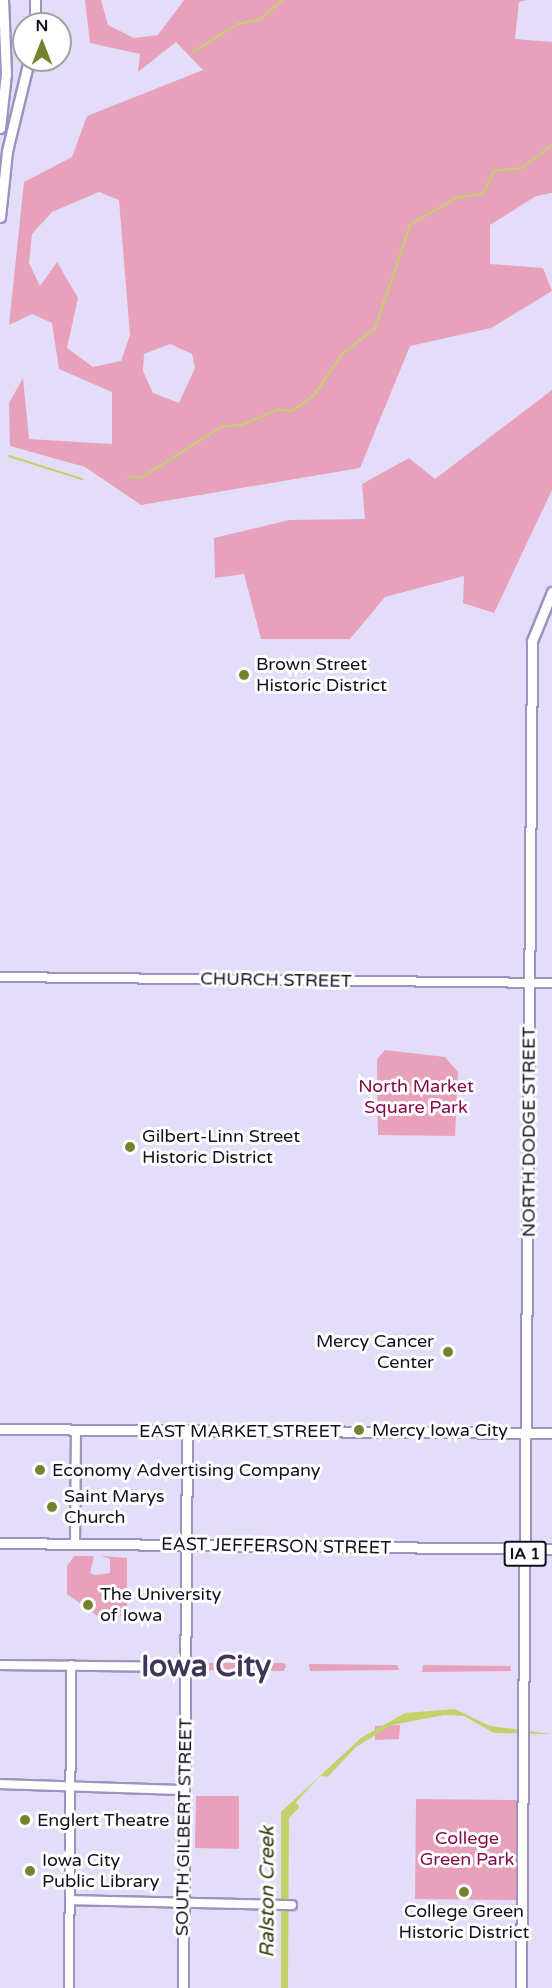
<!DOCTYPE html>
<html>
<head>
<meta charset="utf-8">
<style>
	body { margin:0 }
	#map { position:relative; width:552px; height:1988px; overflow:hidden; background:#e4ddfa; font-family:"Varela Round",sans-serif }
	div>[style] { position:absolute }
	.green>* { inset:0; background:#e7a1ba }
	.water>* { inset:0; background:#c2d16a }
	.pier>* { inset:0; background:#e4ddfa }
	.stream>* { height:1.5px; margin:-0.75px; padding:0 0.75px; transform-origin:0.75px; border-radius:0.75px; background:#c2d16a }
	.roads { filter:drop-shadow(2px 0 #9e93c0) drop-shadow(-2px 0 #9e93c0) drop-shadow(0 2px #9e93c0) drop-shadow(0 -2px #9e93c0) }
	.minor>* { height:8px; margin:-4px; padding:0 4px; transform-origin:4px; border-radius:4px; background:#fff }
	.major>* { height:9px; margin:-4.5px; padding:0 4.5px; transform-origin:4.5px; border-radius:4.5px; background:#fff }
	.dots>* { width:16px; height:16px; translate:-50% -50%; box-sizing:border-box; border:3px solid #fff; border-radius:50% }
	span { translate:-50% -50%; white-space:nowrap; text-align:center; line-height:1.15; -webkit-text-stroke:6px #fff; paint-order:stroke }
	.shield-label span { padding:2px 4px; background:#fff; border:2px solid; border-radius:4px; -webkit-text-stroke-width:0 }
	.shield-label { font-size:16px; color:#151021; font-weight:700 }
	.poi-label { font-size:18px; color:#151021 }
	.left { translate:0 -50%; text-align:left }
	.right { translate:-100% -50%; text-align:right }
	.street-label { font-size:18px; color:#151021 }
	.park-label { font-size:18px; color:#860c4d }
	.water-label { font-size:20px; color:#343a0e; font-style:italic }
	.town-label { font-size:30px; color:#3f345b; font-weight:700 }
	.north { position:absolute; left:12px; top:12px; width:60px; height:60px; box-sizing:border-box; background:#fff; border:2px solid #a19fa6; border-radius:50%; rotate:0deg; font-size:16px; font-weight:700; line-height:24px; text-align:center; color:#151021 }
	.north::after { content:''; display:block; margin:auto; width:21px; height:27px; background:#76812d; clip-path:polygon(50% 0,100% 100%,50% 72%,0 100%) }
</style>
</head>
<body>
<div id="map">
	<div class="green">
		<i style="clip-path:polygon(evenodd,85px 0,101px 0,108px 25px,134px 38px,158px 35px,184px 0,527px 0,519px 2px,515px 39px,552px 42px,552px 193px,536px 196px,490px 225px,490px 264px,543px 268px,552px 291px,491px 328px,410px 346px,360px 468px,141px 505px,85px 467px,10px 446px,9px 403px,23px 378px,29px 439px,112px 444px,112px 392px,59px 369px,52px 323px,32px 314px,9px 325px,24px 182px,72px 157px,87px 116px,203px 70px,176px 42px,138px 72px,140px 54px,90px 43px,85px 0,99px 192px,119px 200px,130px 335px,121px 361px,93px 367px,67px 348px,78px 298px,57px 262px,40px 286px,29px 263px,32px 234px,52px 212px,99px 192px,85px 0,170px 344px,192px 354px,195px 368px,179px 403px,153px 393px,143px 371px,144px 354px,170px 344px)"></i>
		<i style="clip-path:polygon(552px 390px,552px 490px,494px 613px,463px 603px,464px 576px,385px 597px,350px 639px,261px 639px,244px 574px,215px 578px,214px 538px,289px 520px,365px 519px,362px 484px,409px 458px,435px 479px)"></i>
		<i style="clip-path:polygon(385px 1050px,445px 1057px,458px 1072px,455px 1136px,378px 1135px,377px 1059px)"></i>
		<i style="clip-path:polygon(74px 1556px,94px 1556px,90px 1573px,95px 1575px,110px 1573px,110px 1559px,101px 1556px,127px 1558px,127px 1616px,99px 1617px,67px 1594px,67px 1566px)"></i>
		<i style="clip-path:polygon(200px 1663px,284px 1663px,286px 1666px,284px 1671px,200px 1670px)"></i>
		<i style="clip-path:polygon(309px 1664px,397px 1665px,399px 1670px,310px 1671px)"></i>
		<i style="clip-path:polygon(423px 1665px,510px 1666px,511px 1671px,422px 1672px)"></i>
		<i style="clip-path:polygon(400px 1725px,399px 1739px,375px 1740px,375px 1726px)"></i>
		<i style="clip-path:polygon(196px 1796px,239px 1796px,239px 1849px,195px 1848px)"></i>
		<i style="clip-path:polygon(416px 1799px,518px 1800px,518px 1900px,415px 1899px)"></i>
	</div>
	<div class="water">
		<i style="clip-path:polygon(455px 1709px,490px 1726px,552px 1734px,494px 1733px,464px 1716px,444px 1715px,392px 1725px,356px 1747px,289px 1818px,288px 1988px,281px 1988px,281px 1812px,361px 1738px,405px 1713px)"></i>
	</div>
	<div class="pier">
		<i style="clip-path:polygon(320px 1776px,332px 1777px,301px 1810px,296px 1802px)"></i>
	</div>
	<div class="stream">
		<i style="left:193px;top:52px;width:53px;rotate:-31.9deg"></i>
		<i style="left:238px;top:24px;width:24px;rotate:-12deg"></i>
		<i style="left:261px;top:19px;width:28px;rotate:-42deg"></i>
		<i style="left:9px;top:456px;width:77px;rotate:17.5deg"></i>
		<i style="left:128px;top:476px;width:13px;rotate:9deg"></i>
		<i style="left:141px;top:478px;width:97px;rotate:-32.4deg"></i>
		<i style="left:223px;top:426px;width:19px;rotate:-3deg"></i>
		<i style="left:242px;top:425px;width:40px;rotate:-23.4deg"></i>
		<i style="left:279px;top:409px;width:13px;rotate:9deg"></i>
		<i style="left:292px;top:411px;width:29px;rotate:-36deg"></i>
		<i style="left:315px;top:394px;width:50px;rotate:-55.7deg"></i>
		<i style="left:343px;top:353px;width:40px;rotate:-37deg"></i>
		<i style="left:375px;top:329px;width:110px;rotate:-71.4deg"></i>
		<i style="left:410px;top:225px;width:56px;rotate:-30.3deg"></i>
		<i style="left:458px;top:197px;width:25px;rotate:-7deg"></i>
		<i style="left:483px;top:194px;width:25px;rotate:-64deg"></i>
		<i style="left:494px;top:171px;width:28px;rotate:-6deg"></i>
		<i style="left:522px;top:168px;width:38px;rotate:-37deg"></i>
	</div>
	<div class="roads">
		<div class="minor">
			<i style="left:0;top:977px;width:552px;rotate:0.62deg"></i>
			<i style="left:75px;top:1543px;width:113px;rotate:-89.5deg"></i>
			<i style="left:0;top:1665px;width:186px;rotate:0.6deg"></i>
			<i style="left:0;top:1784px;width:184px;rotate:1.9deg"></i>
			<i style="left:70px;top:1900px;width:222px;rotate:1.3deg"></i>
			<i style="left:69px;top:1988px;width:323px;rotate:-89.6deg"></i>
		</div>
		<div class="major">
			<i style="left:35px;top:0;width:24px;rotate:90deg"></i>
			<i style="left:0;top:128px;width:54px;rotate:-83.7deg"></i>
			<i style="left:6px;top:74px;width:74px;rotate:-92.3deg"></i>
			<i style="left:0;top:217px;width:66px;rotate:-83.9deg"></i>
			<i style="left:7px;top:151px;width:94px;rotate:-76.4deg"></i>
			<i style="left:0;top:1429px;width:552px;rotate:0.42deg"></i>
			<i style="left:0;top:1543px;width:552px;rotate:0.62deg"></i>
			<i style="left:183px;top:1988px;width:557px;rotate:-89.59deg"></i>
			<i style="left:521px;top:1988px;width:1347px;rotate:-89.53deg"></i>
			<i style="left:532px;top:641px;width:53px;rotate:-67.8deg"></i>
		</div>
	</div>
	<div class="dots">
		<i style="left:244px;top:675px;background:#76812d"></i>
		<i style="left:130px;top:1147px;background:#76812d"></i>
		<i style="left:448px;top:1352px;background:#76812d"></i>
		<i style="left:359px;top:1430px;background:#76812d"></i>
		<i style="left:40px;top:1470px;background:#76812d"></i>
		<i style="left:52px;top:1507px;background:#76812d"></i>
		<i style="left:88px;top:1605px;background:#76812d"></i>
		<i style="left:25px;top:1820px;background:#76812d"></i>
		<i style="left:30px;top:1871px;background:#76812d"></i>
		<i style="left:464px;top:1892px;background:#76812d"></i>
	</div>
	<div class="shield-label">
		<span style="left:525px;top:1554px">IA 1</span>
	</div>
	<div class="poi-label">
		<span class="left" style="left:256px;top:675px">Brown Street<br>Historic District</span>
		<span class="left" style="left:142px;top:1147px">Gilbert-Linn Street<br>Historic District</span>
		<span class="right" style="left:434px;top:1352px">Mercy Cancer<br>Center</span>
		<span class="left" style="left:372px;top:1430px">Mercy Iowa City</span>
		<span class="left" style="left:52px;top:1470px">Economy Advertising Company</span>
		<span class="left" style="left:64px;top:1507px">Saint Marys<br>Church</span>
		<span class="left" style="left:100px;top:1605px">The University<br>of Iowa</span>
		<span class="left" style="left:37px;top:1820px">Englert Theatre</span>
		<span class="left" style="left:42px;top:1871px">Iowa City<br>Public Library</span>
		<span style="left:464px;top:1922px">College Green<br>Historic District</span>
	</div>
	<div class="street-label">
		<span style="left:276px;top:980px;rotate:1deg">CHURCH STREET</span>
		<span style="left:529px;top:1132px;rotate:-90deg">NORTH DODGE STREET</span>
		<span style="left:240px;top:1431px">EAST MARKET STREET</span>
		<span style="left:276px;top:1546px;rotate:1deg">EAST JEFFERSON STREET</span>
		<span style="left:184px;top:1827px;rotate:-89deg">SOUTH GILBERT STREET</span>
	</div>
	<div class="park-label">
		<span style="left:416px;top:1097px">North Market<br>Square Park</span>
		<span style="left:467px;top:1849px">College<br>Green Park</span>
	</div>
	<div class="water-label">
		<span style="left:268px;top:1892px;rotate:-90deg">Ralston Creek</span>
	</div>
	<div class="town-label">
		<span style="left:206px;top:1667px">Iowa City</span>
	</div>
	<div class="north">N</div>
</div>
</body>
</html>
